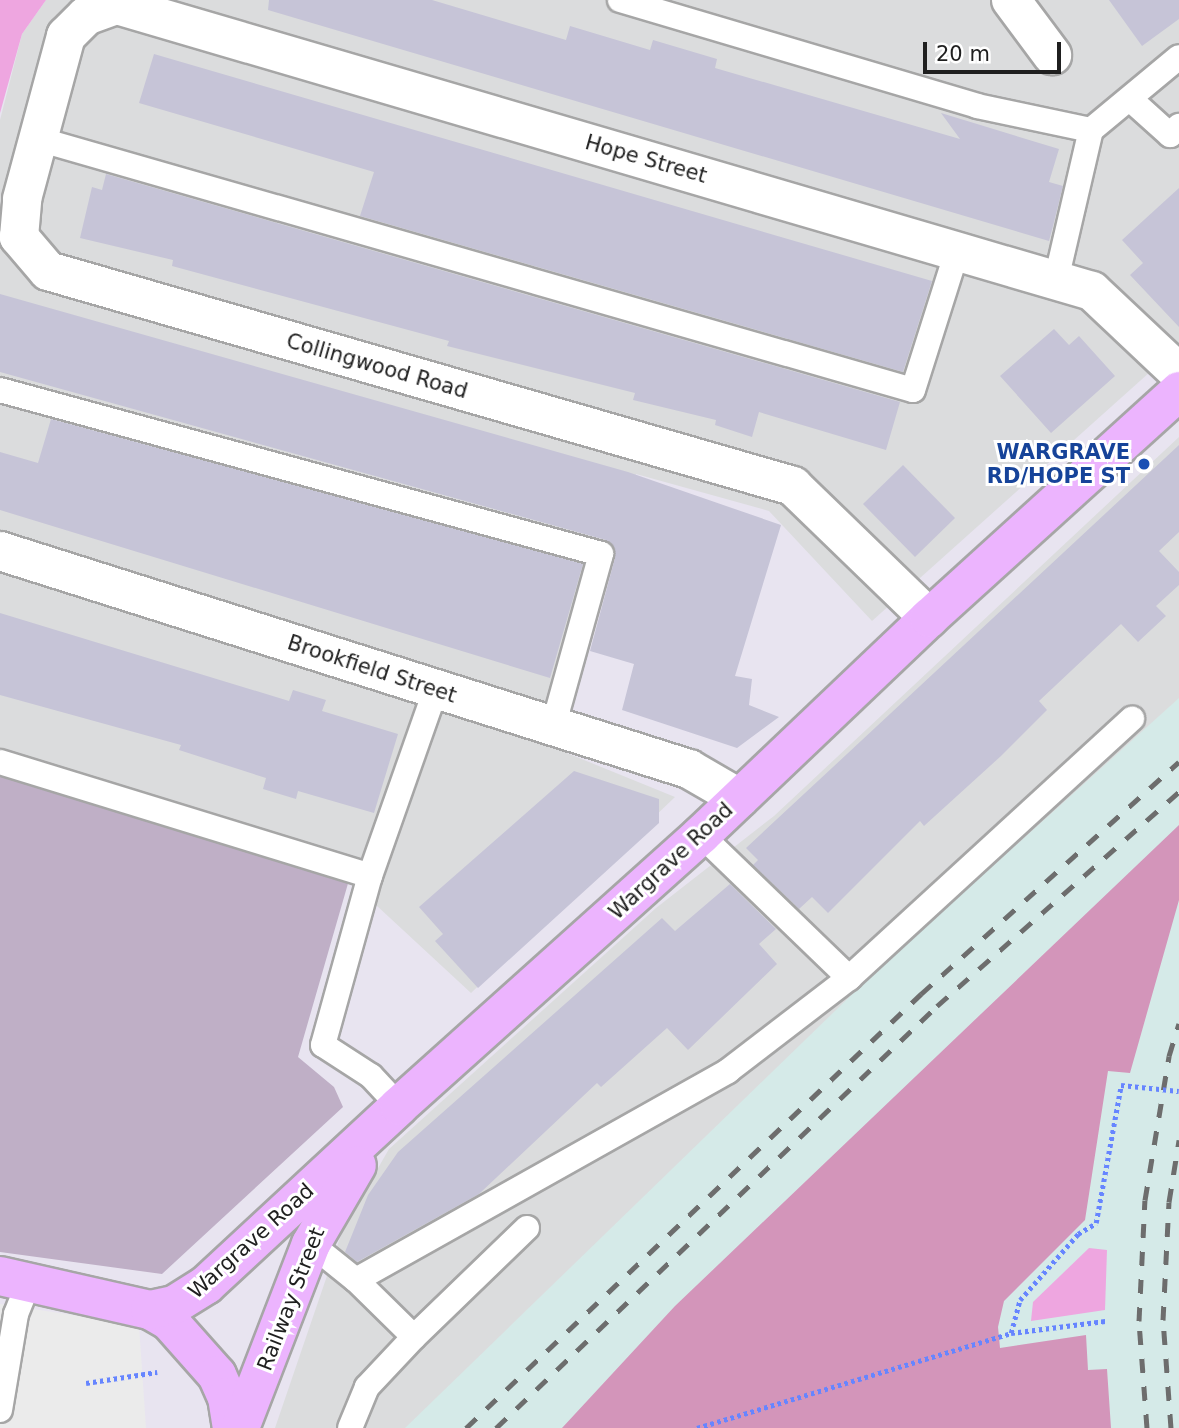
<!DOCTYPE html>
<html>
<head>
<meta charset="utf-8">
<style>
	body { margin:0 }
	#map { position:relative; width:1179px; height:1428px; overflow:hidden; background:#e8e4f0; font-family:"DejaVu Sans",sans-serif }
	div>[style] { position:absolute }
	.residential>* { inset:0; background:#dbdcdd }
	.industrial>* { inset:0; background:#d5eae8 }
	.construction>* { inset:0; background:#bfafc6 }
	.grass>* { inset:0; background:#eea6e0 }
	.forest>* { inset:0; background:#d395ba }
	.parking>* { inset:0; background:#ebebeb }
	.building>* { inset:0; background:#c6c4d7 }
	.path>* { height:4.5px; margin-top:-2.25px; transform-origin:0; background:repeating-linear-gradient(90deg,#6685ff 0 3.5px,transparent 0 7px) }
	.roads { filter:drop-shadow(2px 0 #a6a6a6) drop-shadow(-2px 0 #a6a6a6) drop-shadow(0 2px #a6a6a6) drop-shadow(0 -2px #a6a6a6) }
	.lane>* { height:24px; margin:-12px; padding:0 12px; transform-origin:12px; border-radius:12px; background:#fff }
	.street>* { height:38px; margin:-19px; padding:0 19px; transform-origin:19px; border-radius:19px; background:#fff }
	.secondary>* { height:38px; margin:-19px; padding:0 19px; transform-origin:19px; border-radius:19px; background:#ecb4fe }
	.rail>* { height:5px; margin-top:-2.5px; transform-origin:0; background:repeating-linear-gradient(90deg,#6d6d6d 0 14px,transparent 0 28px) }
	.path-bridge>* { height:4.5px; margin-top:-2.25px; transform-origin:0; background:repeating-linear-gradient(90deg,#6685ff 0 3.5px,transparent 0 7px) }
	.dots>* { width:19px; height:19px; translate:-50% -50%; box-sizing:border-box; border:4px solid #fff; border-radius:50% }
	span { translate:-50% -50%; white-space:nowrap; text-align:center; line-height:1.15; -webkit-text-stroke:6px #fff; paint-order:stroke }
	.street-label { font-size:21px; color:#1f1f1f }
	.transit-label { font-size:21px; color:#164399; font-weight:700 }
	.right { translate:-100% -50%; text-align:right }
	.scale { position:absolute; left:923px; top:42px; width:138px; height:32px; box-sizing:border-box; border:4px solid #1f1f1f; border-top:0; padding-left:9px; font-size:21px; line-height:24px; white-space:nowrap; color:#1f1f1f; -webkit-text-stroke:5px #fff; paint-order:stroke }
</style>
</head>
<body>
<div id="map">
	<div class="residential">
		<i style="clip-path:polygon(46px 0,1179px 0,1179px 346px,872px 621px,769px 511px,636px 474px,557px 749px,675px 797px,471px 993px,349px 880px,0 776px,0 120px,22px 34px)"></i>
		<i style="clip-path:polygon(1179px 437px,1179px 708px,408px 1428px,275px 1428px,343px 1229px,389px 1149px,656px 908px,774px 816px)"></i>
	</div>
	<div class="industrial">
		<i style="clip-path:polygon(1179px 698px,1179px 1428px,405px 1428px,870px 977px)"></i>
	</div>
	<div class="construction">
		<i style="clip-path:polygon(0 776px,349px 880px,298px 1057px,334px 1087px,343px 1107px,162px 1274px,0 1252px)"></i>
	</div>
	<div class="grass">
		<i style="clip-path:polygon(0 0,46px 0,22px 34px,0 113px)"></i>
		<i style="clip-path:polygon(1089px 1248px,1107px 1250px,1105px 1310px,1031px 1321px,1033px 1302px)"></i>
	</div>
	<div class="forest">
		<i style="clip-path:polygon(1179px 825px,1179px 900px,1130px 1073px,1108px 1071px,1085px 1220px,1004px 1301px,998px 1327px,1000px 1348px,1086px 1335px,1088px 1370px,1107px 1369px,1111px 1428px,562px 1428px,675px 1306px)"></i>
	</div>
	<div class="parking">
		<i style="clip-path:polygon(0 1304px,139px 1325px,146px 1428px,0 1428px)"></i>
	</div>
	<div class="building">
		<i style="clip-path:polygon(269px 0,432px 0,566px 40px,570px 26px,650px 50px,653px 40px,717px 59px,715px 68px,960px 139px,941px 113px,1059px 149px,1049px 182px,1063px 186px,1053px 226px,1049px 241px,268px 10px)"></i>
		<i style="clip-path:polygon(1109px 0,1179px 0,1179px 19px,1142px 46px)"></i>
		<i style="clip-path:polygon(154px 54px,932px 281px,903px 372px,360px 216px,374px 172px,139px 103px)"></i>
		<i style="clip-path:polygon(106px 174px,900px 402px,886px 450px,759px 412px,752px 437px,715px 425px,716px 420px,633px 400px,635px 393px,447px 346px,449px 341px,172px 266px,173px 260px,80px 238px,92px 187px,102px 190px)"></i>
		<i style="clip-path:polygon(1179px 188px,1179px 327px,1130px 275px,1143px 263px,1122px 240px)"></i>
		<i style="clip-path:polygon(0 294px,628px 472px,781px 525px,735px 676px,752px 679px,749px 705px,779px 717px,737px 748px,622px 710px,634px 664px,590px 651px,615px 558px,615px 550px,606px 540px,0 372px)"></i>
		<i style="clip-path:polygon(1054px 329px,1069px 345px,1079px 336px,1115px 376px,1051px 433px,1000px 376px)"></i>
		<i style="clip-path:polygon(51px 419px,583px 564px,550px 678px,0 510px,0 452px,38px 463px)"></i>
		<i style="clip-path:polygon(1179px 445px,1179px 532px,1159px 551px,1179px 572px,1179px 585px,1156px 606px,1166px 616px,1138px 642px,1121px 624px,1039px 701px,1047px 710px,1001px 756px,924px 826px,920px 821px,828px 913px,812px 897px,799px 909px,753px 865px,758px 860px,746px 848px)"></i>
		<i style="clip-path:polygon(903px 465px,955px 518px,915px 557px,863px 504px)"></i>
		<i style="clip-path:polygon(0 613px,289px 701px,293px 690px,326px 700px,322px 711px,398px 734px,374px 813px,298px 791px,296px 799px,263px 789px,266px 778px,179px 750px,181px 745px,0 695px)"></i>
		<i style="clip-path:polygon(574px 771px,659px 799px,659px 823px,478px 988px,435px 941px,443px 934px,419px 907px)"></i>
		<i style="clip-path:polygon(730px 884px,776px 929px,759px 944px,777px 964px,688px 1050px,667px 1028px,601px 1087px,597px 1083px,479px 1194px,357px 1262px,345px 1252px,368px 1195px,398px 1152px,662px 918px,675px 931px)"></i>
	</div>
	<div class="path">
		<i style="left:1011px;top:1333px;width:95px;rotate:-7.3deg"></i>
		<i style="left:86px;top:1383px;width:72px;rotate:-8.8deg"></i>
		<i style="left:697px;top:1428px;width:328px;rotate:-16.8deg"></i>
		<i style="left:1011px;top:1333px;width:34px;rotate:-75deg"></i>
		<i style="left:1020px;top:1300px;width:88px;rotate:-48.7deg"></i>
		<i style="left:1078px;top:1234px;width:21px;rotate:-31deg"></i>
		<i style="left:1096px;top:1223px;width:140px;rotate:-79.7deg"></i>
	</div>
	<div class="roads">
		<div class="lane">
			<i style="left:620px;top:0;width:372px;rotate:16.5deg"></i>
			<i style="left:977px;top:106px;width:116px;rotate:11.9deg"></i>
			<i style="left:1091px;top:130px;width:114px;rotate:-39.7deg"></i>
			<i style="left:1130px;top:99px;width:54px;rotate:42deg"></i>
			<i style="left:1170px;top:135px;width:13px;rotate:-45deg"></i>
			<i style="left:38px;top:139px;width:910px;rotate:16.01deg"></i>
			<i style="left:913px;top:390px;width:146px;rotate:-72.4deg"></i>
			<i style="left:1056px;top:280px;width:154px;rotate:-76.9deg"></i>
			<i style="left:0;top:390px;width:623px;rotate:15.26deg"></i>
			<i style="left:601px;top:554px;width:180px;rotate:105.5deg"></i>
			<i style="left:0;top:762px;width:387px;rotate:17.1deg"></i>
			<i style="left:701px;top:835px;width:206px;rotate:44deg"></i>
			<i style="left:399px;top:1106px;width:41px;rotate:-133deg"></i>
			<i style="left:371px;top:1076px;width:57px;rotate:-147.1deg"></i>
			<i style="left:323px;top:1045px;width:175px;rotate:-74.5deg"></i>
			<i style="left:370px;top:876px;width:198px;rotate:-70.6deg"></i>
			<i style="left:311px;top:1244px;width:58px;rotate:38.7deg"></i>
			<i style="left:356px;top:1280px;width:81px;rotate:44.5deg"></i>
			<i style="left:414px;top:1337px;width:69px;rotate:133.2deg"></i>
			<i style="left:367px;top:1387px;width:44px;rotate:112.5deg"></i>
			<i style="left:356px;top:1280px;width:427px;rotate:-29.3deg"></i>
			<i style="left:728px;top:1071px;width:153px;rotate:-37.5deg"></i>
			<i style="left:849px;top:978px;width:384px;rotate:-42.5deg"></i>
			<i style="left:414px;top:1337px;width:157px;rotate:-44deg"></i>
			<i style="left:0;top:1410px;width:97px;rotate:-80.5deg"></i>
			<i style="left:16px;top:1314px;width:37px;rotate:-68deg"></i>
		</div>
		<div class="street">
			<i style="left:1011px;top:0;width:69px;rotate:53.3deg"></i>
			<i style="left:0;top:551px;width:723px;rotate:17.56deg"></i>
			<i style="left:689px;top:769px;width:58px;rotate:30.1deg"></i>
			<i style="left:929px;top:618px;width:190px;rotate:-135.9deg"></i>
			<i style="left:793px;top:486px;width:775px;rotate:-163.9deg"></i>
			<i style="left:48px;top:271px;width:45px;rotate:-130.5deg"></i>
			<i style="left:19px;top:237px;width:38px;rotate:-85deg"></i>
			<i style="left:22px;top:199px;width:169px;rotate:-74.9deg"></i>
			<i style="left:66px;top:36px;width:28px;rotate:-45deg"></i>
			<i style="left:86px;top:16px;width:33px;rotate:-20deg"></i>
			<i style="left:117px;top:5px;width:1016px;rotate:16.35deg"></i>
			<i style="left:1092px;top:291px;width:120px;rotate:43.3deg"></i>
		</div>
		<div class="secondary">
			<i style="left:0;top:1276px;width:154px;rotate:12.8deg"></i>
			<i style="left:150px;top:1310px;width:22px;rotate:30deg"></i>
			<i style="left:169px;top:1321px;width:72px;rotate:48.4deg"></i>
			<i style="left:217px;top:1375px;width:24px;rotate:66deg"></i>
			<i style="left:227px;top:1397px;width:31px;rotate:81deg"></i>
			<i style="left:150px;top:1310px;width:25px;rotate:-12deg"></i>
			<i style="left:174px;top:1305px;width:38px;rotate:-32deg"></i>
			<i style="left:206px;top:1285px;width:263px;rotate:-42.8deg"></i>
			<i style="left:399px;top:1106px;width:406px;rotate:-41.9deg"></i>
			<i style="left:701px;top:835px;width:315px;rotate:-43.6deg"></i>
			<i style="left:929px;top:618px;width:338px;rotate:-42.2deg"></i>
			<i style="left:240px;top:1428px;width:197px;rotate:-68.9deg"></i>
			<i style="left:311px;top:1244px;width:91px;rotate:-59.8deg"></i>
		</div>
	</div>
	<div class="rail">
		<i style="left:466px;top:1428px;width:629px;rotate:-43.65deg"></i>
		<i style="left:921px;top:994px;width:347px;rotate:-42deg"></i>
		<i style="left:496px;top:1428px;width:610px;rotate:-43.74deg"></i>
		<i style="left:937px;top:1006px;width:323px;rotate:-41.5deg"></i>
		<i style="left:1147px;top:1428px;width:107px;rotate:-94.3deg"></i>
		<i style="left:1139px;top:1321px;width:121px;rotate:-87.2deg"></i>
		<i style="left:1145px;top:1200px;width:146px;rotate:-80.5deg"></i>
		<i style="left:1169px;top:1056px;width:34px;rotate:-73deg"></i>
		<i style="left:1171px;top:1428px;width:108px;rotate:-94.2deg"></i>
		<i style="left:1163px;top:1320px;width:118px;rotate:-87.1deg"></i>
		<i style="left:1169px;top:1202px;width:63px;rotate:-80.8deg"></i>
	</div>
	<div class="path-bridge">
		<i style="left:1121px;top:1085px;width:58px;rotate:5.9deg"></i>
	</div>
	<div class="dots">
		<i style="left:1144px;top:464px;background:#1a4fb4"></i>
	</div>
	<div class="street-label">
		<span style="left:646px;top:159px;rotate:16deg">Hope Street</span>
		<span style="left:377px;top:366px;rotate:16deg">Collingwood Road</span>
		<span style="left:372px;top:669px;rotate:18deg">Brookfield Street</span>
		<span style="left:671px;top:861px;rotate:-43deg">Wargrave Road</span>
		<span style="left:251px;top:1241px;rotate:-42deg">Wargrave Road</span>
		<span style="left:291px;top:1299px;rotate:-69deg">Railway Street</span>
	</div>
	<div class="transit-label">
		<span class="right" style="left:1130px;top:464px">WARGRAVE<br>RD/HOPE ST</span>
	</div>
	<div class="scale">20 m</div>
</div>
</body>
</html>
